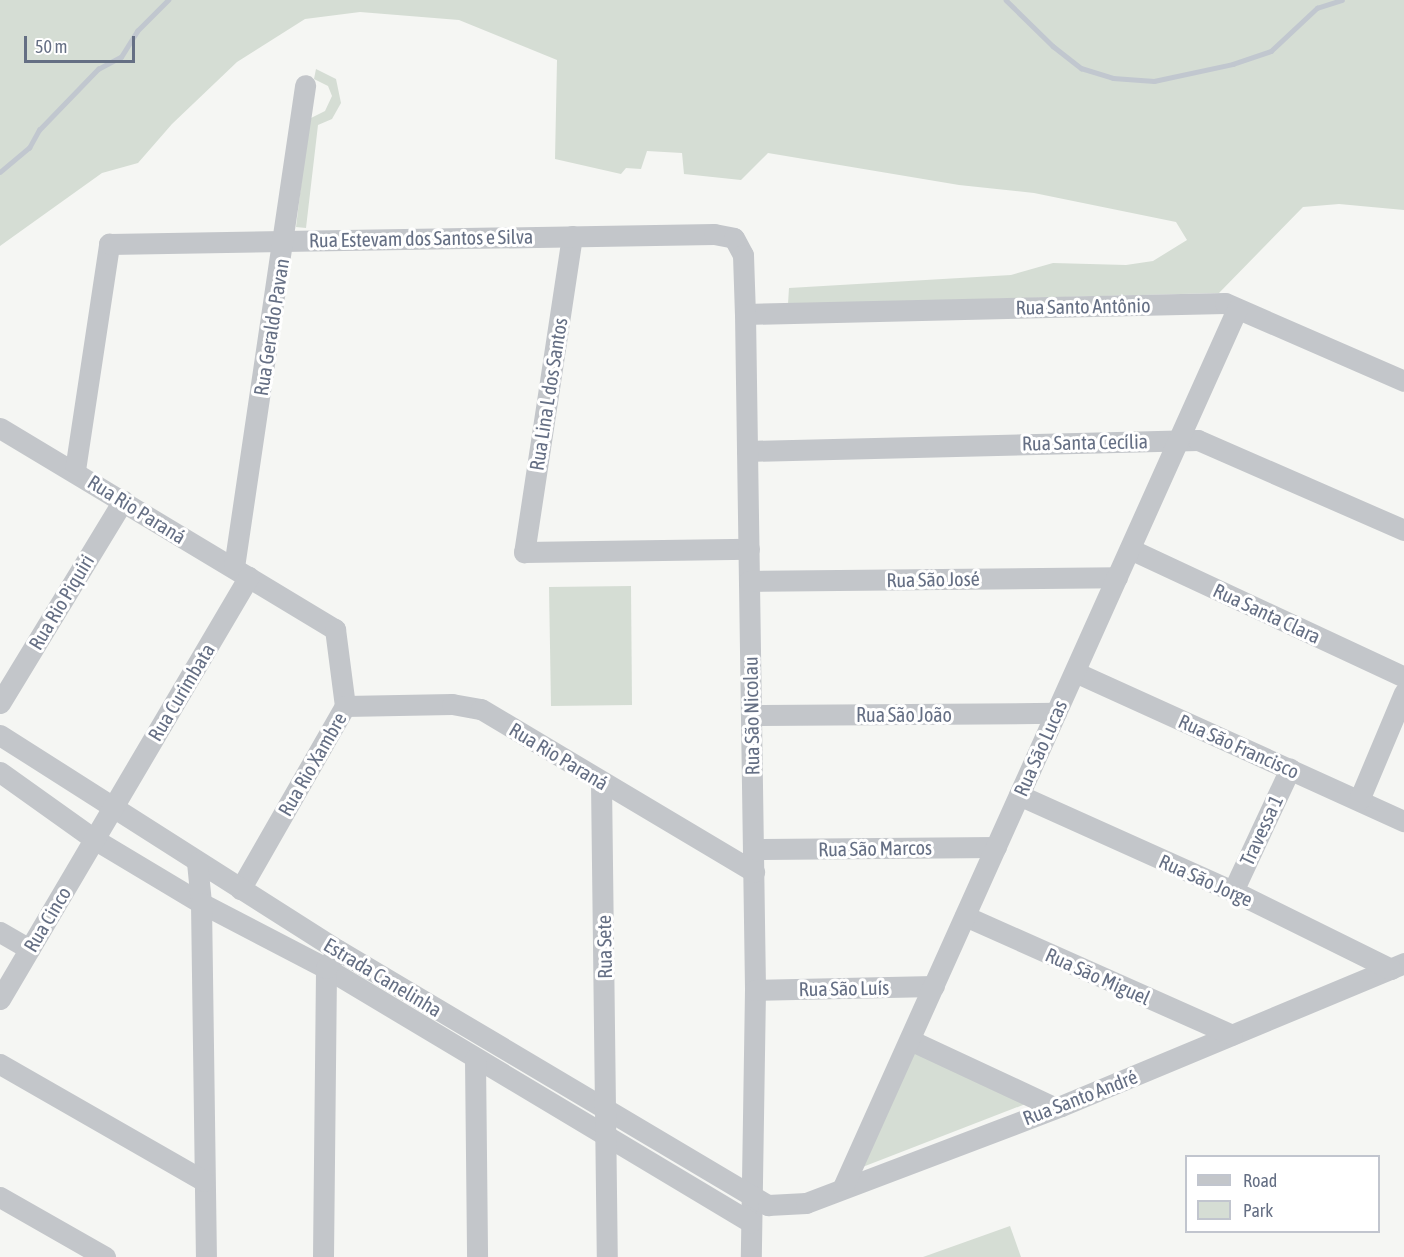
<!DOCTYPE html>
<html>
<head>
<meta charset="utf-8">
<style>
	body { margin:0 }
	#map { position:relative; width:1404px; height:1257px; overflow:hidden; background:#f5f6f3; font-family:"Asap Condensed",sans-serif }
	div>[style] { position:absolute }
	.green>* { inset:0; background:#d5ddd4 }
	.stream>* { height:4.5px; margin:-2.25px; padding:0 2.25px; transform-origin:2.25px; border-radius:2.25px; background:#c1c7cf }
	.minor>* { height:21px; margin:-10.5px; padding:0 10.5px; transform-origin:10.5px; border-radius:10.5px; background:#c3c6ca }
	span { translate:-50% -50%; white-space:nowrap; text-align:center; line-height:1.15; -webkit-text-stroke:6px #fff; paint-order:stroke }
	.street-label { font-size:20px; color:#656f84 }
	.legend { position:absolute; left:1185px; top:1155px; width:195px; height:78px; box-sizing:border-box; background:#fff; border:2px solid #c1c5ce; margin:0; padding:8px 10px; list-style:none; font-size:18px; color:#656f84 }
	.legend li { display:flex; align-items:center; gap:12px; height:30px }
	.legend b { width:30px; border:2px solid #c1c5ce }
	.scale { position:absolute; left:24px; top:36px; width:111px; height:27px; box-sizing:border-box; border:3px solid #656f84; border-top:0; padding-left:8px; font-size:18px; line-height:21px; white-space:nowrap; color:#656f84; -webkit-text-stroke:4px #fff; paint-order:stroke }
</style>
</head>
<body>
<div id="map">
	<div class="green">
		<i style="clip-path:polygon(0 0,1404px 0,1404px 210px,1339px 204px,1303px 207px,1219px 293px,788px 304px,789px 288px,1011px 275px,1053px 263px,1126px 265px,1153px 261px,1187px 240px,1176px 222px,1034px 193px,959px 185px,768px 153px,741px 180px,684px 174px,682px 153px,647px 151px,641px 169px,626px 168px,621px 174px,555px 159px,557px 60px,459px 20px,360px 12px,305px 19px,237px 62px,172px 124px,138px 163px,102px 173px,0 246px)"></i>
		<i style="clip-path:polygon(316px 69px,336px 79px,341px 103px,332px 119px,318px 125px,306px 228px,296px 227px,309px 119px,325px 111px,332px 96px,328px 86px,314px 79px)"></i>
		<i style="clip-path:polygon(631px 586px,632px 705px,551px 706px,549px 587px)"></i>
		<i style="clip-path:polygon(915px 1050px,1028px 1103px,860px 1168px)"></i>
		<i style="clip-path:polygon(1010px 1226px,1021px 1257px,923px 1257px)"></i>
	</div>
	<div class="stream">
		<i style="left:1006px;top:0;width:66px;rotate:44.4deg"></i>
		<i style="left:1053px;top:46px;width:36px;rotate:38deg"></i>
		<i style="left:1081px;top:68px;width:34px;rotate:17deg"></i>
		<i style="left:1113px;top:78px;width:41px;rotate:4.2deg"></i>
		<i style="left:1154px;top:81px;width:81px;rotate:-12.1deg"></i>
		<i style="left:1233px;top:64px;width:40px;rotate:-18.9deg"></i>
		<i style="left:1271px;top:51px;width:63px;rotate:-43.1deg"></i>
		<i style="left:1317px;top:8px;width:26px;rotate:-18deg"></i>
		<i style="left:0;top:172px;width:38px;rotate:-40deg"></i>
		<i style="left:29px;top:148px;width:21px;rotate:-61deg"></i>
		<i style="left:39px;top:130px;width:85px;rotate:-46deg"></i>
		<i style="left:98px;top:69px;width:26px;rotate:-28deg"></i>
		<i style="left:121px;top:57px;width:31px;rotate:-58deg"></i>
		<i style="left:137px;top:31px;width:44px;rotate:-45deg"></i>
	</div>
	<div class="minor">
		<i style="left:572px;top:236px;width:320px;rotate:98.6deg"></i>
		<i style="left:524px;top:552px;width:225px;rotate:-0.8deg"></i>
		<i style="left:745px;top:314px;width:480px;rotate:-1.3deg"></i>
		<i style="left:1225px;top:303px;width:195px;rotate:23.5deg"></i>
		<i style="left:0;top:428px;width:391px;rotate:31deg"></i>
		<i style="left:335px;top:629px;width:78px;rotate:82.6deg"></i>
		<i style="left:345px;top:706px;width:211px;rotate:119.8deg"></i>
		<i style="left:747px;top:451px;width:451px;rotate:-1.4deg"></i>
		<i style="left:1198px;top:440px;width:225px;rotate:23.6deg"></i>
		<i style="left:75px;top:470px;width:229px;rotate:-81.4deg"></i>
		<i style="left:109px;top:244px;width:605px;rotate:-0.95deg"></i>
		<i style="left:714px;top:234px;width:20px;rotate:11deg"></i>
		<i style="left:734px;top:238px;width:19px;rotate:62deg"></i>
		<i style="left:743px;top:255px;width:59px;rotate:88.1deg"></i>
		<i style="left:745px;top:314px;width:676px;rotate:89.15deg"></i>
		<i style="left:755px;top:990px;width:267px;rotate:90.9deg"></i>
		<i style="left:1130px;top:549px;width:302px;rotate:25deg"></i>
		<i style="left:234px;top:567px;width:487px;rotate:-81.6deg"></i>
		<i style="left:749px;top:581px;width:368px;rotate:-0.6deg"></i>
		<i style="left:1075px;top:672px;width:361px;rotate:24.4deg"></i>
		<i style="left:0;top:703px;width:237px;rotate:-58.7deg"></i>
		<i style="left:345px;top:706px;width:107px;rotate:-1.1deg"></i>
		<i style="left:452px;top:704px;width:29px;rotate:10deg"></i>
		<i style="left:481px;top:709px;width:318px;rotate:30.8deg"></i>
		<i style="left:751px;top:715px;width:305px;rotate:-0.4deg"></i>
		<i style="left:0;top:735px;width:401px;rotate:32.5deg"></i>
		<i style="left:338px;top:950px;width:500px;rotate:30.7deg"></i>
		<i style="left:768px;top:1205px;width:38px;rotate:-3deg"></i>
		<i style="left:806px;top:1203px;width:273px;rotate:-20.8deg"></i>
		<i style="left:1061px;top:1106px;width:372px;rotate:-22.6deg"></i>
		<i style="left:0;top:772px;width:115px;rotate:35.5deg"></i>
		<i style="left:94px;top:839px;width:125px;rotate:30.9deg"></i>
		<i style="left:201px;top:903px;width:141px;rotate:27.5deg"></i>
		<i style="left:326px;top:968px;width:495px;rotate:30.9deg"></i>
		<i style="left:601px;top:782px;width:475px;rotate:89.3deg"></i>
		<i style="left:1019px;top:795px;width:235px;rotate:24.2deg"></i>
		<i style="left:1233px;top:891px;width:176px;rotate:26.3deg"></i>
		<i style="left:1359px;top:800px;width:116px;rotate:-67.2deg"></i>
		<i style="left:753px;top:849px;width:243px;rotate:-0.5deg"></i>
		<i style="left:197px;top:862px;width:41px;rotate:84.4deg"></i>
		<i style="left:201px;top:903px;width:354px;rotate:89.2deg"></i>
		<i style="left:1233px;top:891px;width:135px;rotate:-65deg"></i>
		<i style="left:965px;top:916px;width:292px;rotate:24deg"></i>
		<i style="left:0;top:932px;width:34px;rotate:30deg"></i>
		<i style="left:755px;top:990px;width:179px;rotate:-1.3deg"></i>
		<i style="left:0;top:999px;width:490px;rotate:-59.5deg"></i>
		<i style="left:910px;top:1040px;width:159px;rotate:25deg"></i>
		<i style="left:475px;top:1059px;width:198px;rotate:89.4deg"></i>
		<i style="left:0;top:1064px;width:235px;rotate:29.8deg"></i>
		<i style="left:843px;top:1187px;width:962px;rotate:-65.83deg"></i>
		<i style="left:0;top:1197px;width:121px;rotate:29.7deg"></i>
		<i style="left:323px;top:1257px;width:289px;rotate:-89.4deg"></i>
		<i style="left:326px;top:968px;width:12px;rotate:-55deg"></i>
	</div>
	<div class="street-label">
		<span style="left:421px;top:238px;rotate:-1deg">Rua Estevam dos Santos e Silva</span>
		<span style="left:1083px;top:306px;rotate:-1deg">Rua Santo Antônio</span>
		<span style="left:271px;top:327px;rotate:-81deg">Rua Geraldo Pavan</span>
		<span style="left:548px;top:394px;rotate:-81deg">Rua Lina L dos Santos</span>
		<span style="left:1085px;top:442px;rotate:-1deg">Rua Santa Cecília</span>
		<span style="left:137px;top:509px;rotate:32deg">Rua Rio Paraná</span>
		<span style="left:933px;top:579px;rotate:-1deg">Rua São José</span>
		<span style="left:61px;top:602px;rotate:-59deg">Rua Rio Piquiri</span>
		<span style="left:1267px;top:613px;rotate:25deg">Rua Santa Clara</span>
		<span style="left:181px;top:692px;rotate:-59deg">Rua Curimbata</span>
		<span style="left:904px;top:714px">Rua São João</span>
		<span style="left:751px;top:716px;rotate:-91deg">Rua São Nicolau</span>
		<span style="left:1239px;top:746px;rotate:24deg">Rua São Francisco</span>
		<span style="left:1040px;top:748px;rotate:-66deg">Rua São Lucas</span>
		<span style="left:559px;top:756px;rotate:31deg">Rua Rio Paraná</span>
		<span style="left:312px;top:764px;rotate:-60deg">Rua Rio Xambre</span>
		<span style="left:1261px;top:830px;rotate:-65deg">Travessa 1</span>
		<span style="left:875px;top:848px;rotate:-1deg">Rua São Marcos</span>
		<span style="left:1206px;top:880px;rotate:24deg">Rua São Jorge</span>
		<span style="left:47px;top:919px;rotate:-59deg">Rua Cinco</span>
		<span style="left:604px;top:947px;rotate:-91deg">Rua Sete</span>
		<span style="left:1098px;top:976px;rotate:24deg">Rua São Miguel</span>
		<span style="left:383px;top:977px;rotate:31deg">Estrada Canelinha</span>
		<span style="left:844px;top:988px;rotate:-1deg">Rua São Luís</span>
		<span style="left:1080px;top:1097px;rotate:-21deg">Rua Santo André</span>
	</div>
	<ul class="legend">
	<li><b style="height:8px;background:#c3c6ca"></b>Road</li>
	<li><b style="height:16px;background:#d5ddd4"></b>Park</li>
	</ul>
	<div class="scale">50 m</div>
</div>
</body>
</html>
